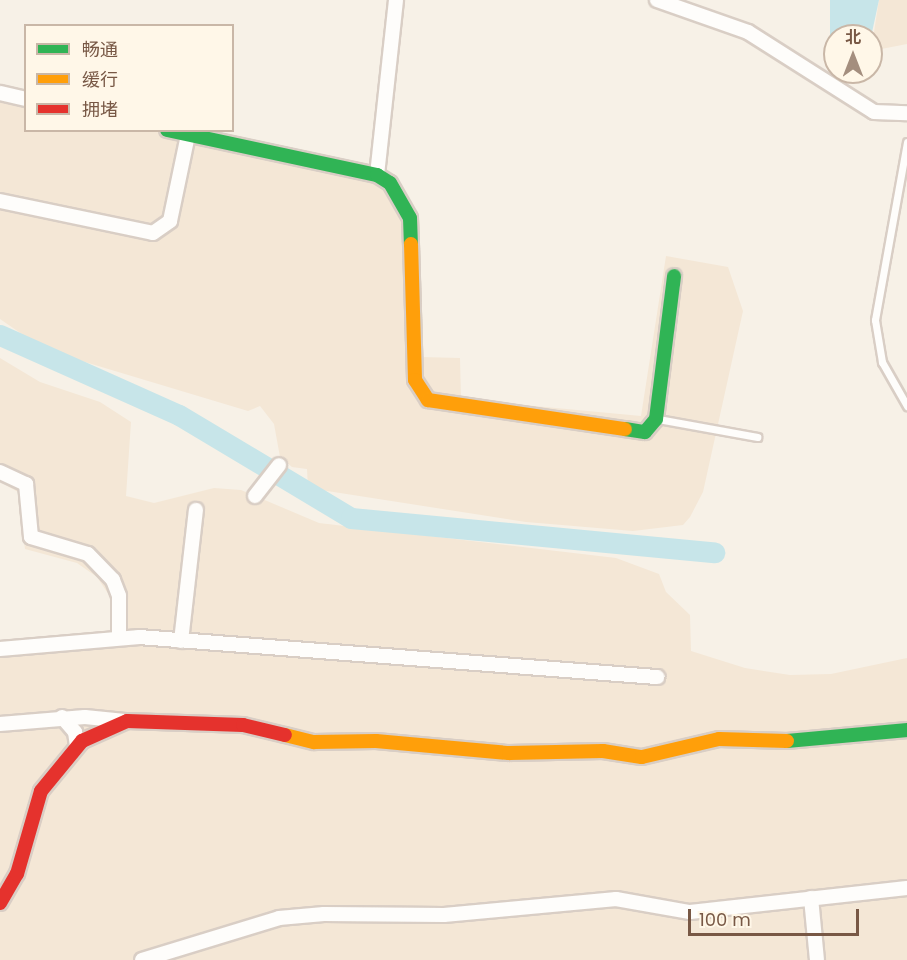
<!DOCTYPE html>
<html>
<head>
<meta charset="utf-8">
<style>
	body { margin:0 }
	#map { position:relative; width:907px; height:960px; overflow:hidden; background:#f7f1e7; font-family:Poppins,"Noto Sans SC",sans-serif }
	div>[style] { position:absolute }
	.residential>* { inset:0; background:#f4e7d6 }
	.water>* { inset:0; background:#c7e5e9 }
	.river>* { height:21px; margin:-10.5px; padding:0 10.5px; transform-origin:10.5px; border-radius:10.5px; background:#c7e5e9 }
	.roads { filter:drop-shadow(2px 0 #d9cec5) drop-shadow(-2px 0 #d9cec5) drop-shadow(0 2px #d9cec5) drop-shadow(0 -2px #d9cec5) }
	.lane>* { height:7px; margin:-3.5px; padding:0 3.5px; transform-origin:3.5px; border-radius:3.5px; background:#fefdfb }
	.street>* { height:14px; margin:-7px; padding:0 7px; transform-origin:7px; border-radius:7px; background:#fefdfb }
	.fast>* { height:14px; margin:-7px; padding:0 7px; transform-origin:7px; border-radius:7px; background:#30b455 }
	.slow>* { height:14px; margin:-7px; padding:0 7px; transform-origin:7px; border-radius:7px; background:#ff9f0a }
	.jam>* { height:14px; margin:-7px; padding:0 7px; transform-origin:7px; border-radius:7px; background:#e5322d }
	span { translate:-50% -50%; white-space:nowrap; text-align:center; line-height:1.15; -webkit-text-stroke:4.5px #fff7e8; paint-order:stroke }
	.legend { position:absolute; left:24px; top:24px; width:210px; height:108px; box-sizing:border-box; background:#fff7e8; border:2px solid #c9b7a7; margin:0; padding:8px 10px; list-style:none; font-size:18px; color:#785845 }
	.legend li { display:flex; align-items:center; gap:12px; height:30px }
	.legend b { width:30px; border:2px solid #c9b7a7 }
	.north { position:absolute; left:823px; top:24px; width:60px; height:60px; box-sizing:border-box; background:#fff7e8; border:2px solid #c9b7a7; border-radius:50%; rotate:0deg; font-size:16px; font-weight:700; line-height:24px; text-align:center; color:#785845 }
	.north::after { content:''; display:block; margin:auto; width:21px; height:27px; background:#a48e7e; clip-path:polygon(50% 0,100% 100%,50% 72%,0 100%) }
	.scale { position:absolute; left:688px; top:909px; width:171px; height:27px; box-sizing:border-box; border:3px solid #785845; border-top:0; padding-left:8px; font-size:18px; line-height:21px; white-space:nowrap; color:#785845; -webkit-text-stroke:4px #fff7e8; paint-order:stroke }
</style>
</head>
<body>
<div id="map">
	<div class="residential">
		<i style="clip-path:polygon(879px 0,907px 0,907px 44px,871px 51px)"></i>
		<i style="clip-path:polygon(0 85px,25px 90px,26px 130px,208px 131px,403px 191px,421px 357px,460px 358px,461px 399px,641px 416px,666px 256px,728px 267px,743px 311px,703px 492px,690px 517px,683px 525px,633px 531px,526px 522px,308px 488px,307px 469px,292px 467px,280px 457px,274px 424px,260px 406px,248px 411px,45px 350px,0 319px)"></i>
		<i style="clip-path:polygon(0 358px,40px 382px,100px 402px,131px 422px,126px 496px,154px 503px,214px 488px,241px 490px,319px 523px,616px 558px,659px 574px,666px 592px,690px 615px,691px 651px,745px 668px,790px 675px,831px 674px,907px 658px,907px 960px,0 960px,0 654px,115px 642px,111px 598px,97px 577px,77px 563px,25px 549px,18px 492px,0 482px)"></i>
	</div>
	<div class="water">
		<i style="clip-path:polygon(830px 0,879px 0,871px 37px,835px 36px,835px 66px,830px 59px)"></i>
	</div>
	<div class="river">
		<i style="left:0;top:335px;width:196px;rotate:24.1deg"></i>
		<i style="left:179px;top:415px;width:200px;rotate:30.9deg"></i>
		<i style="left:351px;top:518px;width:365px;rotate:5.4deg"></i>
	</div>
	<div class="roads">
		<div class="lane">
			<i style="left:907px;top:142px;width:181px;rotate:100.2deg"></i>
			<i style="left:875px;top:320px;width:43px;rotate:80.5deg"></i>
			<i style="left:882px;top:362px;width:51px;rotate:60.4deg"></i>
			<i style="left:658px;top:419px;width:101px;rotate:10.3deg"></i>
		</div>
		<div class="street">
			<i style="left:657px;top:0;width:96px;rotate:19.4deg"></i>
			<i style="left:748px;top:32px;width:149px;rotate:32.4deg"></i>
			<i style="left:874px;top:112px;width:33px;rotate:2deg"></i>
			<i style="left:0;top:93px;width:27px;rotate:13deg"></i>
			<i style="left:377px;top:175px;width:176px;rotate:-83.8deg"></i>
			<i style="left:0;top:201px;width:156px;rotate:11.8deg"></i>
			<i style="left:153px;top:233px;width:21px;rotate:-35deg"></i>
			<i style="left:170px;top:221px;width:88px;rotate:-78.2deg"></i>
			<i style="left:0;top:472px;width:29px;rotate:25deg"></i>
			<i style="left:26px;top:484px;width:53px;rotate:84.6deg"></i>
			<i style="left:31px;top:537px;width:59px;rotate:16.6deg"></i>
			<i style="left:88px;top:554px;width:36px;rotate:46deg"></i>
			<i style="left:113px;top:580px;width:17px;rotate:69deg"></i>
			<i style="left:119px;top:596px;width:42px;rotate:90deg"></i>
			<i style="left:255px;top:496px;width:39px;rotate:-52deg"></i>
			<i style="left:181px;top:641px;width:132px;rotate:-83.5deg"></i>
			<i style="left:0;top:649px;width:140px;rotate:-4.9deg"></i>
			<i style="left:139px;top:637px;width:520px;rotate:4.42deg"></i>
			<i style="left:62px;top:717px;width:20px;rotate:49deg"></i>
			<i style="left:75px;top:732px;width:14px;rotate:82deg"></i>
			<i style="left:0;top:724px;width:85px;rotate:-4.7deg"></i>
			<i style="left:85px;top:717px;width:40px;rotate:5.7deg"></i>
			<i style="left:811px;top:898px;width:62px;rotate:84.5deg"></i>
			<i style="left:142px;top:960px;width:143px;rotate:-17deg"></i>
			<i style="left:279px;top:918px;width:45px;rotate:-5.1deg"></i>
			<i style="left:324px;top:914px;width:120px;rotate:0.5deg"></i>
			<i style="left:444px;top:915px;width:173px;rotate:-5.3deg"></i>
			<i style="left:616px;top:899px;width:75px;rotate:10deg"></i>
			<i style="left:690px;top:912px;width:218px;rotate:-6.3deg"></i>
		</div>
		<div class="fast">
			<i style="left:167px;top:130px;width:215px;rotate:12.1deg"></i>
			<i style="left:377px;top:175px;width:15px;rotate:32deg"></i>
			<i style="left:390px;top:183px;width:40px;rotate:60.3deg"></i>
			<i style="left:410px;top:218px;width:26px;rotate:88deg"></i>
			<i style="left:625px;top:429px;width:20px;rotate:9deg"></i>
			<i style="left:645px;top:432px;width:17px;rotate:-50deg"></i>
			<i style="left:656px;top:419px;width:144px;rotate:-82.8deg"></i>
			<i style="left:787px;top:741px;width:121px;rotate:-5.2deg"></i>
		</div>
		<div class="slow">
			<i style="left:411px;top:244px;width:136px;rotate:88.3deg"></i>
			<i style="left:415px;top:380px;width:24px;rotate:57deg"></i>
			<i style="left:428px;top:400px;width:199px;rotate:8.4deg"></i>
			<i style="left:285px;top:735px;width:30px;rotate:14deg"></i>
			<i style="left:314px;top:742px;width:62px;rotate:-0.9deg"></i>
			<i style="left:376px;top:741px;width:134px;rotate:5.2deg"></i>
			<i style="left:509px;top:753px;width:94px;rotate:-1.2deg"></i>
			<i style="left:603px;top:751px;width:39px;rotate:9deg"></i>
			<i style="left:642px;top:757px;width:79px;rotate:-13.2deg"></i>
			<i style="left:719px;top:739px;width:68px;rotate:1.7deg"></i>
		</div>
		<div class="jam">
			<i style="left:0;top:903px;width:34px;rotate:-60deg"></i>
			<i style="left:17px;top:874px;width:86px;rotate:-73.9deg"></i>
			<i style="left:41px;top:791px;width:65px;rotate:-50.6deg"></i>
			<i style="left:82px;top:741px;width:49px;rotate:-24deg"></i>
			<i style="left:127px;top:721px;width:116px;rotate:2deg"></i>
			<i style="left:243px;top:725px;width:43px;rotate:13.4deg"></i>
		</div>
	</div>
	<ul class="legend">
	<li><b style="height:8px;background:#30b455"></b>畅通</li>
	<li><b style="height:8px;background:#ff9f0a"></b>缓行</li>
	<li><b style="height:8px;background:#e5322d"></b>拥堵</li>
	</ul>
	<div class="north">北</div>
	<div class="scale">100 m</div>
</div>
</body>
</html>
